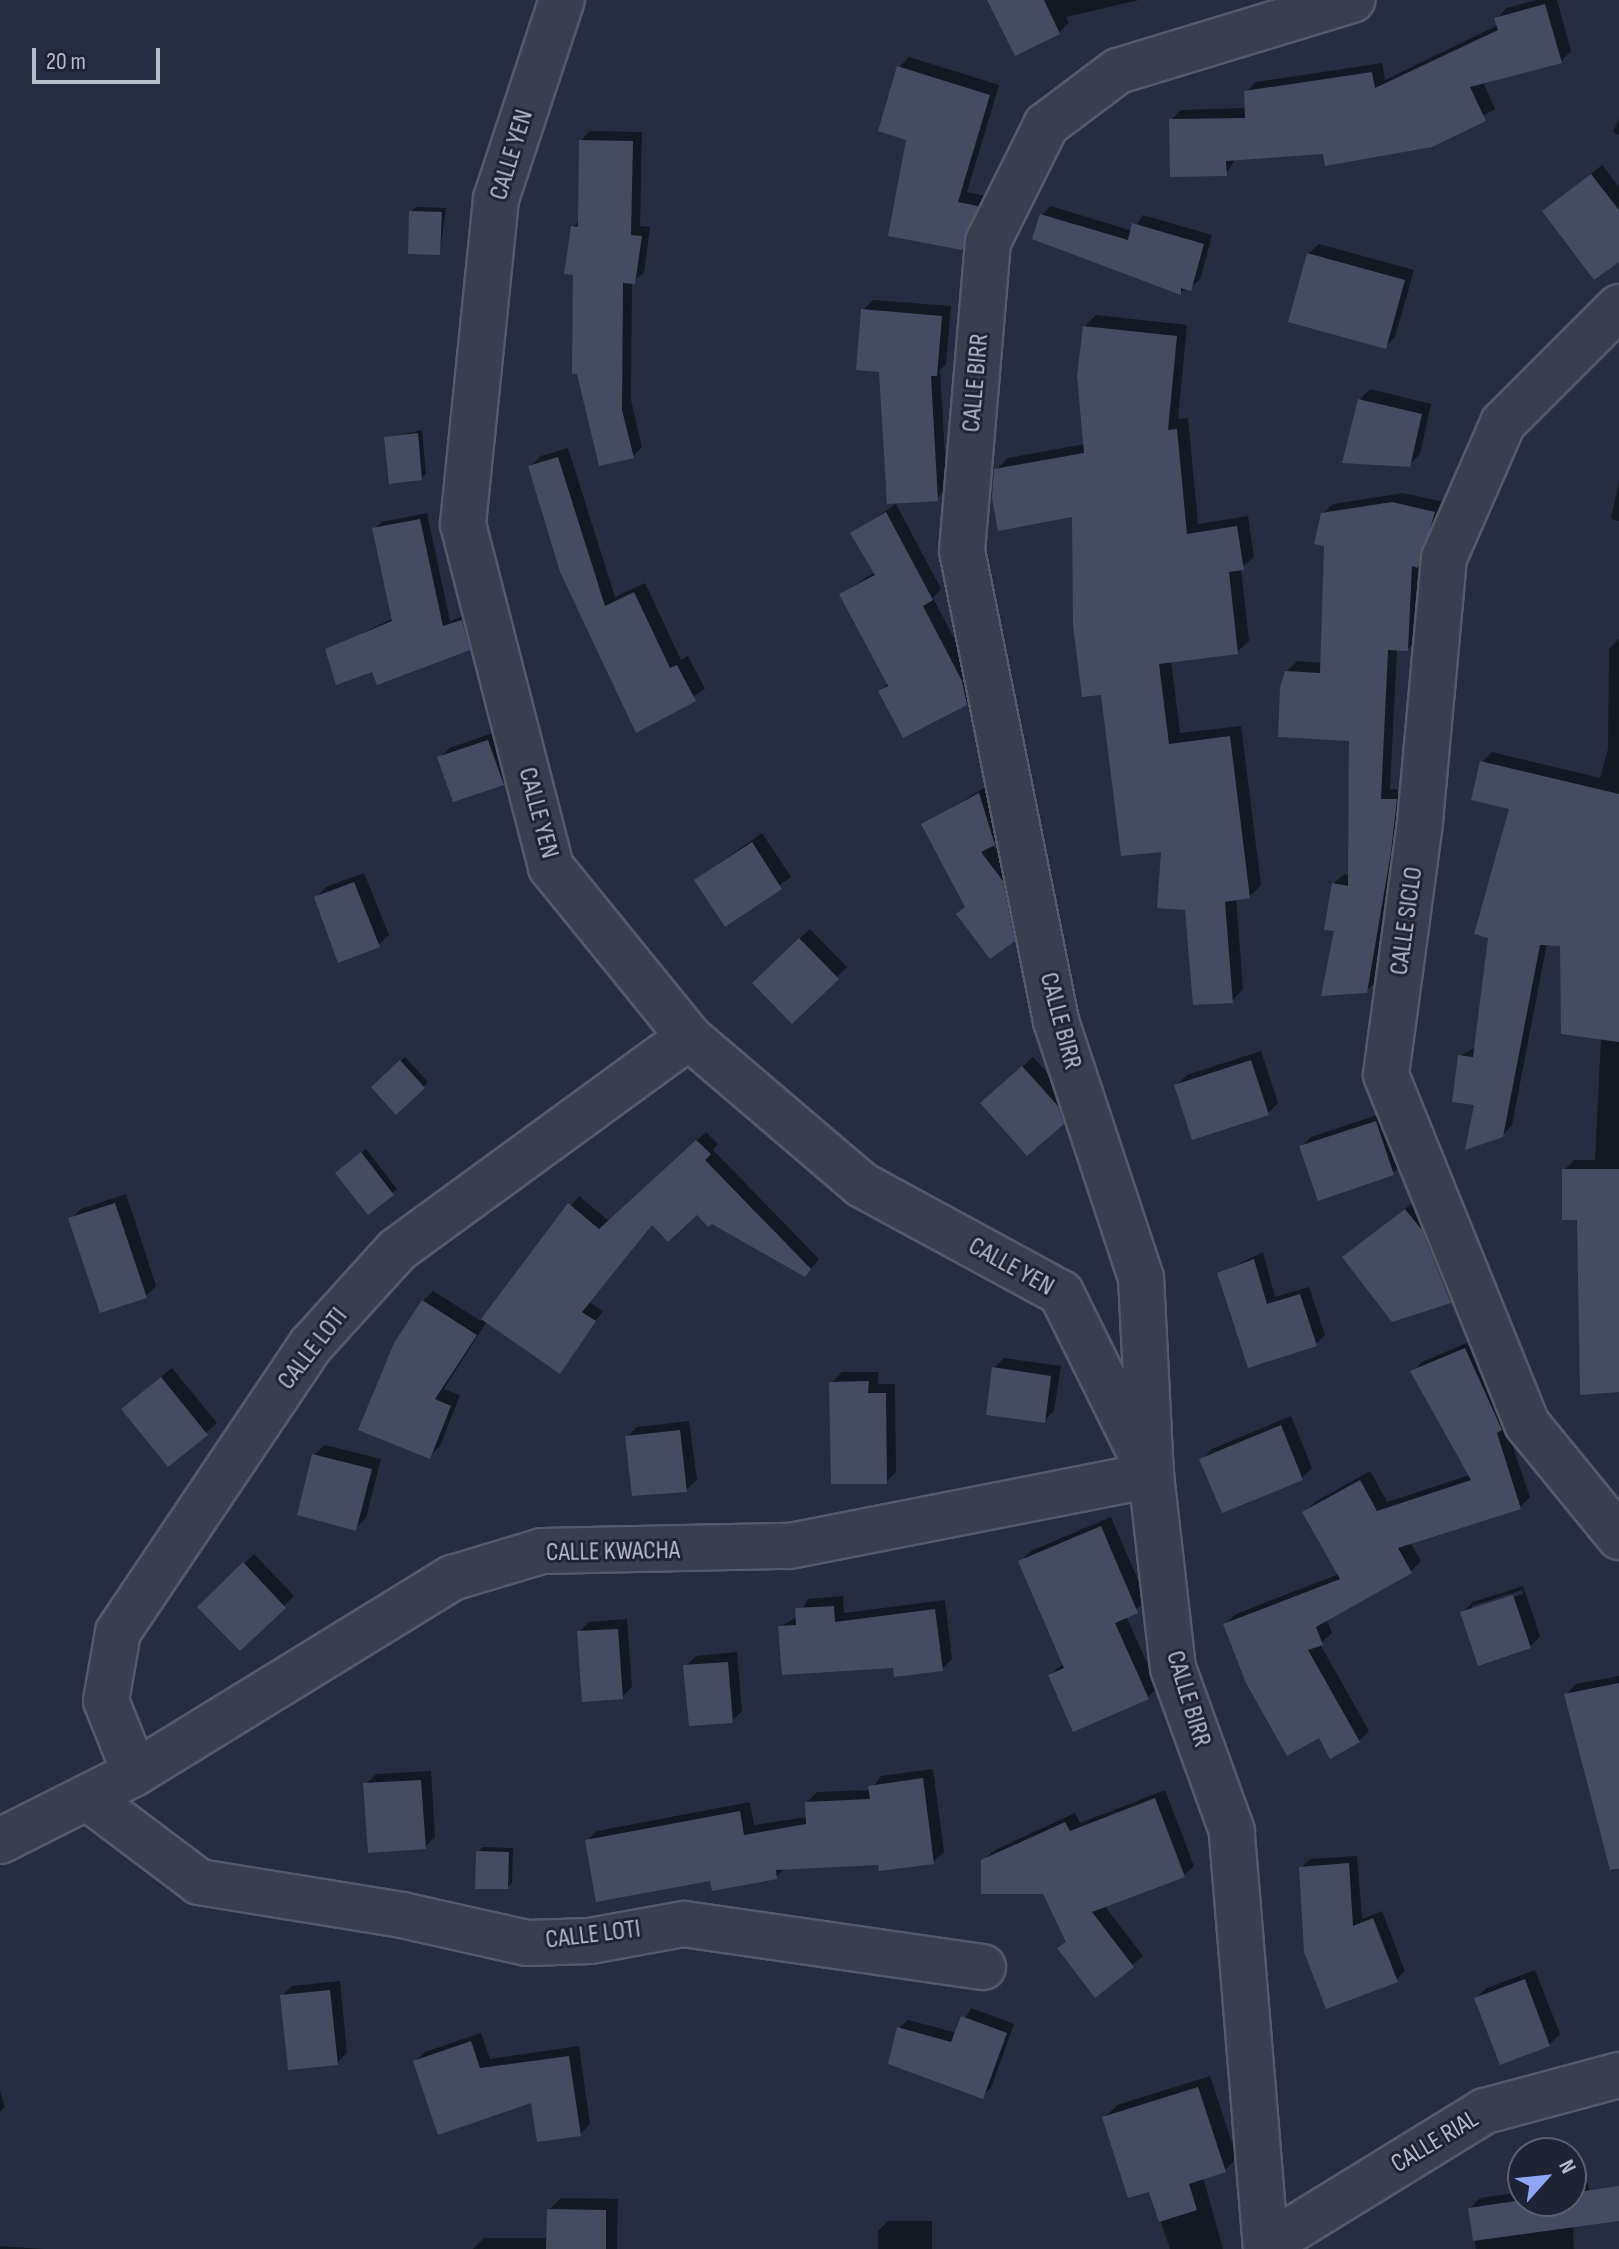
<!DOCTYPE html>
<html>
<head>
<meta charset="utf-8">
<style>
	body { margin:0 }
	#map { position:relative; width:1619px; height:2249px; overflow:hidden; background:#262d40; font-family:"Sofia Sans Condensed",sans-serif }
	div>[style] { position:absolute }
	.shadow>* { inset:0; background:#0007 }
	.building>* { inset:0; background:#454c62 }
	.roads { filter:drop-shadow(2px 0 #555a6a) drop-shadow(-2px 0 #555a6a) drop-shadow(0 2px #555a6a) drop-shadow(0 -2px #555a6a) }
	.minor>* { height:44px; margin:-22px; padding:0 22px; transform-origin:22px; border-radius:22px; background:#3a3f50 }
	span { translate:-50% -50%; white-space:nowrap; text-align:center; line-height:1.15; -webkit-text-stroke:6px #1f2435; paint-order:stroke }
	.street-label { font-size:26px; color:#b6bbca }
	.north { position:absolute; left:1507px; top:2137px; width:80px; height:80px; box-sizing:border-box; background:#1f2435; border:2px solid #5b6071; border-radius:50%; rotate:63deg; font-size:22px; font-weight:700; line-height:32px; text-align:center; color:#b6bbca }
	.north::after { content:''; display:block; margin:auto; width:28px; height:36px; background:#8fa6f7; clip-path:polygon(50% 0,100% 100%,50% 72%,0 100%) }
	.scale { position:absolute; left:32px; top:48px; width:128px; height:36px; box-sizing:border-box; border:4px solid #b6bbca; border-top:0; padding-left:10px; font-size:24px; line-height:28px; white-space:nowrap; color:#b6bbca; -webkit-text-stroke:6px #1f2435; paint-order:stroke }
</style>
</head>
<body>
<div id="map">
	<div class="shadow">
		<i style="clip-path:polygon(994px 0,1139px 0,1066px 17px,1069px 23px,1059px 32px,1016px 54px)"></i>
		<i style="clip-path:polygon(1536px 0,1557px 0,1571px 51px,1561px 61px,1483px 82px,1495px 109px,1432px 145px,1236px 158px,1226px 174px,1171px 120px,1181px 110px,1247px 108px,1246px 92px,1256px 82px,1382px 63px,1385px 80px,1498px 25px,1497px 18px,1507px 8px)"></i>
		<i style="clip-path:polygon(909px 57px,999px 85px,967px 192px,986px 196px,972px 238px,962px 248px,908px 138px,899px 67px)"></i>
		<i style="clip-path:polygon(1619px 119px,1619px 135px,1613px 132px)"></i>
		<i style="clip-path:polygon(590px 131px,642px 132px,640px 226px,650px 227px,644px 273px,632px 282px,631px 400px,642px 447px,633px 456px,575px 274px,573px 227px,580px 220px,581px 140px)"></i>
		<i style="clip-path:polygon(1602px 165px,1619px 187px,1619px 259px,1545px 211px)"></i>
		<i style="clip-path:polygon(1051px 206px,1132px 231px,1143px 215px,1212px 235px,1200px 280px,1180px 293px,1042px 215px)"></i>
		<i style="clip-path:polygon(416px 207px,446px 208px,440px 253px,411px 212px)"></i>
		<i style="clip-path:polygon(1319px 244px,1414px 270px,1395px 337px,1385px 347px,1308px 254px)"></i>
		<i style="clip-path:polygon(873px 300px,951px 306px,946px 364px,940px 370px,947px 488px,937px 499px,881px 370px,863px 310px)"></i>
		<i style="clip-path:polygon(1096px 315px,1187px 325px,1178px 419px,1188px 418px,1198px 524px,1248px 516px,1254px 557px,1241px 568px,1249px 641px,1237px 652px,1171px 661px,1180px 733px,1241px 726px,1261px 885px,1249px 897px,1236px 898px,1243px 989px,1232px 1001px,1187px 908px,1102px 693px,1074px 515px,996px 470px,1008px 458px,1085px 444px,1084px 327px)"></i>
		<i style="clip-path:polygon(1370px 389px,1431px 404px,1420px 454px,1409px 465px,1359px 400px)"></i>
		<i style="clip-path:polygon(422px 430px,426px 474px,421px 478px,386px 438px)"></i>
		<i style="clip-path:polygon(568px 448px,615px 597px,645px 583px,681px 660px,688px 656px,705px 689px,637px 730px,530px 466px,541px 456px)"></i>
		<i style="clip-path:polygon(1619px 482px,1619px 521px,1611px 519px)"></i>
		<i style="clip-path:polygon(1403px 493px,1444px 502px,1421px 562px,1418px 639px,1408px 649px,1397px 649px,1390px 789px,1406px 790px,1377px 981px,1366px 991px,1336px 930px,1333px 884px,1344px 874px,1350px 875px,1351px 739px,1286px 672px,1297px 661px,1322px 663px,1326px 544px,1322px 514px,1333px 504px)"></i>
		<i style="clip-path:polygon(896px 504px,941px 589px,933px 598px,971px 671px,976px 694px,966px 703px,881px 691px,888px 683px,841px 594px,875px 572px,853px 533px)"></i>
		<i style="clip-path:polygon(427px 513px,450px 621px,469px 614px,476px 641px,468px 649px,374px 669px,327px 650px,394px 618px,374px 529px,382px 522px)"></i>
		<i style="clip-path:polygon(1619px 639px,1619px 1390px,1564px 1170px,1574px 1160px,1595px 1160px,1601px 1038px,1562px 945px,1547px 943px,1512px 1125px,1502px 1136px,1476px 1103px,1460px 1056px,1476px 1047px,1511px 807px,1482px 762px,1492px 752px,1600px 778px,1608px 749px,1609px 649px)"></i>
		<i style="clip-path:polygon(498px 731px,513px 773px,503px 783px,439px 758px,450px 748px)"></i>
		<i style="clip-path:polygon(989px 785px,1004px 833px,992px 844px,1012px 870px,1024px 929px,1013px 940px,967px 906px,924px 824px)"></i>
		<i style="clip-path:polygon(762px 833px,791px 877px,725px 924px,696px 880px)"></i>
		<i style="clip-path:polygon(364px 873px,389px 935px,378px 945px,316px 898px,326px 887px)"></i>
		<i style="clip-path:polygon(810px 929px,847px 967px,792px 1021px,754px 983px)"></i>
		<i style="clip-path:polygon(1261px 1051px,1278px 1103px,1267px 1114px,1177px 1085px,1187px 1075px)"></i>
		<i style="clip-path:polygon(405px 1057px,428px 1082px,396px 1112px,373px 1087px)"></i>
		<i style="clip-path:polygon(1033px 1057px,1068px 1096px,1073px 1112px,1062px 1122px,993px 1093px)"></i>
		<i style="clip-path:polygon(1386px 1112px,1403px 1163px,1393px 1173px,1301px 1147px,1311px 1137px)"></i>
		<i style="clip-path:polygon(706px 1132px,718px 1144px,713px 1150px,819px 1259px,814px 1265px,805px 1275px,697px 1212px,653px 1223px,589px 1302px,603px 1311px,559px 1371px,487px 1321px,444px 1389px,460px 1395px,440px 1446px,430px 1456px,423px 1301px,433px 1291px,481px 1321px,579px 1196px,609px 1221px)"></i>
		<i style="clip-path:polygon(366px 1149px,397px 1189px,369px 1213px,342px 1169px)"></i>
		<i style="clip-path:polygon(126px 1194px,156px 1286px,146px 1296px,71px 1219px,81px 1209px)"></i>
		<i style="clip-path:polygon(1416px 1200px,1460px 1291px,1450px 1301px,1345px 1257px)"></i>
		<i style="clip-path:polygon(1263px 1252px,1275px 1297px,1309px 1287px,1325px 1335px,1316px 1344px,1220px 1273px)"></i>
		<i style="clip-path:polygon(1476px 1339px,1530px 1497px,1520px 1507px,1410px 1542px,1421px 1561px,1411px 1571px,1326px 1618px,1332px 1633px,1320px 1644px,1369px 1731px,1359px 1741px,1319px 1735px,1225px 1624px,1236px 1614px,1339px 1574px,1305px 1512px,1315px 1502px,1370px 1471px,1387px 1502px,1470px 1475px,1412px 1372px,1422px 1362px)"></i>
		<i style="clip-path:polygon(1004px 1358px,1061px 1366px,1054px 1411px,1044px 1421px,994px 1368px)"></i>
		<i style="clip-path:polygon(172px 1368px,217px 1423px,168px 1465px,134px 1399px)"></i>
		<i style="clip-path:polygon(842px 1372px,878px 1372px,878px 1384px,895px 1384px,896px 1472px,886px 1482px,831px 1383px)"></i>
		<i style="clip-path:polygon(1291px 1416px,1312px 1468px,1302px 1478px,1202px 1459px,1212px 1449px)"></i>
		<i style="clip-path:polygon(689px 1421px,697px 1480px,686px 1490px,627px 1437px,637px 1427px)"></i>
		<i style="clip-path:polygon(325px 1445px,381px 1459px,366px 1518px,356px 1528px,314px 1455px)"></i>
		<i style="clip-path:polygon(1111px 1517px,1147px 1601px,1126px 1616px,1158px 1687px,1147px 1698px,1050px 1675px,1064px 1663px,1021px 1561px,1031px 1551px)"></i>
		<i style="clip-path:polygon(254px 1554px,294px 1596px,240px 1648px,200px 1607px)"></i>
		<i style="clip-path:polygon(evenodd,1523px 1586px,1540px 1636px,1530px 1647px,1463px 1612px,1473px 1602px,1523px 1586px,1522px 1590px,1523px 1594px,1472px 1610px,1472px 1606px,1522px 1590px)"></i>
		<i style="clip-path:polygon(843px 1596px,844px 1613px,945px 1600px,952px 1659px,942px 1669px,780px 1627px,798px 1616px,808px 1599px)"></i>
		<i style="clip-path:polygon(627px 1619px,632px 1687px,622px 1697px,579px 1632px,589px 1622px)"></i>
		<i style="clip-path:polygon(737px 1652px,742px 1711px,732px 1721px,686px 1666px,696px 1656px)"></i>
		<i style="clip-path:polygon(1619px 1676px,1619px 1869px,1612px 1871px,1566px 1695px,1576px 1684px)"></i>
		<i style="clip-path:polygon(933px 1769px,944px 1852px,933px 1862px,786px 1867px,776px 1877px,712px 1879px,587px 1841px,597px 1831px,750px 1802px,754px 1825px,807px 1817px,807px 1802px,817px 1792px,871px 1790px,881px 1776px)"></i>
		<i style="clip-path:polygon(431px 1771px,435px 1837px,425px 1847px,366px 1784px,376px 1774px)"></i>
		<i style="clip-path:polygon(1165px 1790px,1194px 1866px,1184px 1875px,1104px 1905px,1143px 1956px,1095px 1995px,1045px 1892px,983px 1861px,993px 1851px,1075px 1813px,1080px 1823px)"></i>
		<i style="clip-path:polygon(483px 1847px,513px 1848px,512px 1883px,507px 1887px,478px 1852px)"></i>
		<i style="clip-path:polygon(1357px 1856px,1362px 1919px,1382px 1911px,1405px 1971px,1396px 1980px,1301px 1868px,1310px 1859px)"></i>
		<i style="clip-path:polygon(1535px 1970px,1560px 2034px,1549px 2045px,1476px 1998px,1487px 1988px)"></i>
		<i style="clip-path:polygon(340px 1981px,347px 2053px,337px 2063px,282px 1996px,292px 1986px)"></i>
		<i style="clip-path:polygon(971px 2008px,1014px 2024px,991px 2088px,982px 2096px,899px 2028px,908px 2020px,957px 2033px)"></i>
		<i style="clip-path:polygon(481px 2033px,490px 2059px,579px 2046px,590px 2124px,580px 2134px,533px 2101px,415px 2062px,425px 2052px)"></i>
		<i style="clip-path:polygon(1210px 2076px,1237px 2158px,1225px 2170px,1203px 2177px,1223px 2249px,1170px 2249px,1150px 2190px,1104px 2118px,1117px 2105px)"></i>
		<i style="clip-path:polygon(0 2091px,5px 2107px,0 2112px)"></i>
		<i style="clip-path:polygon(1588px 2183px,1592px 2214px,1573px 2225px,1574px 2249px,1476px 2249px,1470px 2208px,1480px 2198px,1523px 2192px,1523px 2201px,1571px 2201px,1571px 2185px)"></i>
		<i style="clip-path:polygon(561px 2198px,618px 2199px,617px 2249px,473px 2249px,484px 2238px,548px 2238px,549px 2210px)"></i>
		<i style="clip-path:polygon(888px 2221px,932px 2221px,932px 2249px,878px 2249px,878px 2231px)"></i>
		<i style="clip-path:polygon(0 2246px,44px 2249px,0 2249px)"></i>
	</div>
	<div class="building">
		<i style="clip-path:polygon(987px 0,1044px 0,1060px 34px,1015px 56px)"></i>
		<i style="clip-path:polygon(1545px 4px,1562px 63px,1470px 87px,1486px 121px,1432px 147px,1325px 166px,1323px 154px,1226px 161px,1227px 176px,1170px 177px,1169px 119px,1245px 118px,1244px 91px,1372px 72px,1375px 88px,1498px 30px,1494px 18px)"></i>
		<i style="clip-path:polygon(897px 66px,990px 95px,958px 202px,978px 206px,962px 250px,888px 236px,906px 140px,878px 131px)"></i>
		<i style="clip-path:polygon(579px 140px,633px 141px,631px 235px,642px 236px,635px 284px,623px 283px,622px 410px,634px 458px,599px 466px,577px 374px,572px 374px,573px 275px,564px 274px,571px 226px,578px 227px)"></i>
		<i style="clip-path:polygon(1591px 174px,1619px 210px,1619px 262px,1594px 280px,1542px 211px)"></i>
		<i style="clip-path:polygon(409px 211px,442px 212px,440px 255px,408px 254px)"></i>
		<i style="clip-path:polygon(1040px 214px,1128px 240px,1132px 223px,1204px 244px,1191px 291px,1181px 288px,1181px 295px,1032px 239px)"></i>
		<i style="clip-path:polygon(1307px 253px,1405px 280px,1386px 349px,1288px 322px)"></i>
		<i style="clip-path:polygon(861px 309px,942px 316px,937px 376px,931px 376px,938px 501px,887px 504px,879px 372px,856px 370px)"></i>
		<i style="clip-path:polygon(1083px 326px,1177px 336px,1168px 430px,1177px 429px,1187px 534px,1237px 526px,1244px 570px,1229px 572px,1238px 654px,1159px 664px,1169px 744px,1230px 736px,1250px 898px,1225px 902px,1233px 1003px,1193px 1005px,1185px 910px,1157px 908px,1161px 852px,1121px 856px,1101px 695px,1082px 697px,1073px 626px,1072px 517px,998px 531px,992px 498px,994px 469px,1084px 453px,1077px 376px)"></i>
		<i style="clip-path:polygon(1358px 399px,1422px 414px,1410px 467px,1342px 463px)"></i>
		<i style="clip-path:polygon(418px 433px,422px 480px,389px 484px,384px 437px)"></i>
		<i style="clip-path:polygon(558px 457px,605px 606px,634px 592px,670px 668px,677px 665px,696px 701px,636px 733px,560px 572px,528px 466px)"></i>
		<i style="clip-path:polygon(1392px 502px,1435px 512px,1418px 568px,1412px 566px,1408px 651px,1388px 650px,1381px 799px,1397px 799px,1391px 852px,1367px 993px,1321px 996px,1334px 931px,1324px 930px,1332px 883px,1348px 886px,1349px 741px,1278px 737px,1280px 688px,1285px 671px,1320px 673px,1324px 546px,1314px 544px,1321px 513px)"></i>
		<i style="clip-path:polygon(886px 512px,933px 600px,923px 606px,962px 681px,967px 705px,903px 738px,878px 691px,888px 686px,839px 594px,875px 575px,850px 533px)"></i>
		<i style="clip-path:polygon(420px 519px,443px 626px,462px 620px,470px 650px,377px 685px,372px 672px,336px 685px,325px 649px,392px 621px,372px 528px)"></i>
		<i style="clip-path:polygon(488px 740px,504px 785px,453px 802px,437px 757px)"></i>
		<i style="clip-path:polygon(1480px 761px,1619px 794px,1619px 1042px,1561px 1034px,1560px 946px,1540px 945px,1503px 1137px,1465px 1150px,1474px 1105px,1452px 1102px,1458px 1055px,1473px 1057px,1488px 938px,1474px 934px,1509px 809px,1471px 800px)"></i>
		<i style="clip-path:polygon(979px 793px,995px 845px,981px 852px,1003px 881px,1015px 941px,990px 959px,956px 914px,965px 907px,921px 824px)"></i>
		<i style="clip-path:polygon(752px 842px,782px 889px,725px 927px,694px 880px)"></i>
		<i style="clip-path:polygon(354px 882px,380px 947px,338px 963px,314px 897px)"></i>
		<i style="clip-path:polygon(799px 938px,839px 979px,792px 1024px,752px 983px)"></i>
		<i style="clip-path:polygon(400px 1060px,425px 1088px,396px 1115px,371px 1087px)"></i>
		<i style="clip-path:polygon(1251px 1060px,1269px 1115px,1192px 1140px,1174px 1085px)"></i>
		<i style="clip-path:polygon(1022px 1066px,1058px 1106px,1064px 1124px,1027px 1156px,980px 1103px)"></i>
		<i style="clip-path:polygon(1376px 1121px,1394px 1175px,1318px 1201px,1299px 1146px)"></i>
		<i style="clip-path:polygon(696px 1140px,711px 1154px,705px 1160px,811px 1269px,805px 1277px,712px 1224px,708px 1227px,697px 1215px,668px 1242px,652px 1225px,582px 1312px,596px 1321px,560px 1374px,481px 1319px,568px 1203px,599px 1229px)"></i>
		<i style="clip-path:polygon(361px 1152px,394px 1195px,368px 1215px,335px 1173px)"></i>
		<i style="clip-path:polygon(1562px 1169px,1619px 1169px,1619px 1392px,1580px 1395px,1577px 1220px,1562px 1220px)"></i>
		<i style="clip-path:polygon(115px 1203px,147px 1298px,100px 1313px,68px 1218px)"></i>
		<i style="clip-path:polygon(1405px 1209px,1422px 1230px,1451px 1303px,1392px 1322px,1342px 1257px)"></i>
		<i style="clip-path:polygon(1254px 1259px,1267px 1304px,1300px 1294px,1317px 1346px,1248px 1368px,1217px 1273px)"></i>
		<i style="clip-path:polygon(422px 1300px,477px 1335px,435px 1399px,451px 1406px,430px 1459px,358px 1430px,394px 1343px)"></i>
		<i style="clip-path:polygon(1465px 1348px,1502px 1430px,1497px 1433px,1521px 1509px,1398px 1548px,1412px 1573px,1316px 1627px,1323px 1645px,1308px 1650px,1360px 1742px,1330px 1759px,1319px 1738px,1287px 1756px,1246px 1683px,1223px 1624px,1340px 1579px,1302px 1512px,1360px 1480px,1377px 1511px,1471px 1480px,1410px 1371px)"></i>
		<i style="clip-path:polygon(992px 1367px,1051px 1376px,1045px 1423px,986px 1415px)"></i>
		<i style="clip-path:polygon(161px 1377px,208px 1435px,168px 1467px,121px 1409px)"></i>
		<i style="clip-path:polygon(869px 1381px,868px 1393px,886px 1393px,887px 1484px,831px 1484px,829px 1382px)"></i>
		<i style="clip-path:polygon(1281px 1425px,1303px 1480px,1222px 1513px,1199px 1459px)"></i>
		<i style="clip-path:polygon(680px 1430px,687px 1492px,632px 1496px,625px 1436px)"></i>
		<i style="clip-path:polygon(312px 1454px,372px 1469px,356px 1531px,297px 1515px)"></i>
		<i style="clip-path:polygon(1101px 1526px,1138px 1613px,1115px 1623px,1149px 1699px,1073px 1732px,1048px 1675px,1064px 1668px,1018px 1561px)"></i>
		<i style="clip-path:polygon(243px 1562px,286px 1608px,240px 1651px,197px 1607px)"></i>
		<i style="clip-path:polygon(1513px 1595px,1531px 1648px,1478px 1666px,1460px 1612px)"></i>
		<i style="clip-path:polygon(834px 1606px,835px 1622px,935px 1609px,943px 1671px,894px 1677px,893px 1668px,782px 1675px,778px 1626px,796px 1625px,795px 1608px)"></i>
		<i style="clip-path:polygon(618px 1629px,623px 1699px,582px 1702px,577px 1631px)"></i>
		<i style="clip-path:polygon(728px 1662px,733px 1723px,689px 1726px,683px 1665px)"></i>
		<i style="clip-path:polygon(1619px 1683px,1619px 1869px,1610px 1870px,1564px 1694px)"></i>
		<i style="clip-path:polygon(923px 1778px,934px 1864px,879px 1871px,878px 1865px,776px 1870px,777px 1879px,712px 1891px,710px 1881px,596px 1902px,585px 1840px,740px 1811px,744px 1835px,806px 1824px,805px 1802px,870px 1799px,868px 1786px)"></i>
		<i style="clip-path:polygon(421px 1780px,426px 1849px,368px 1853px,363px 1783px)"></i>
		<i style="clip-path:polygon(1155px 1798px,1185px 1877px,1092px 1912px,1134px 1967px,1095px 1998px,1057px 1948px,1066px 1942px,1043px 1894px,981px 1894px,981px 1860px,1065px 1822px,1070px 1831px)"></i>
		<i style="clip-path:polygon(476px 1851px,509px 1852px,508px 1889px,475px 1889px)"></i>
		<i style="clip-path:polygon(1349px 1863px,1353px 1926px,1373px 1918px,1398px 1982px,1326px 2009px,1304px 1952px,1299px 1867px)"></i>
		<i style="clip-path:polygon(1525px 1979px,1550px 2046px,1500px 2065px,1474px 1998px)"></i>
		<i style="clip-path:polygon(330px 1990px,338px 2065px,288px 2070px,280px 1995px)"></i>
		<i style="clip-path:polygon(961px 2016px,1007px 2033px,983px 2099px,888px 2064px,897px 2027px,951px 2042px)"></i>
		<i style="clip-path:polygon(471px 2041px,480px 2068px,569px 2056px,581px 2136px,537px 2142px,531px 2103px,438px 2135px,413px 2061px)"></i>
		<i style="clip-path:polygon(1198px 2087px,1226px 2172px,1189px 2184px,1197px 2210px,1159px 2222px,1149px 2192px,1128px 2198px,1102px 2117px)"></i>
		<i style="clip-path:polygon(1619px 2186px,1619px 2221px,1473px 2241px,1468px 2208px,1523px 2200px,1571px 2201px,1571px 2193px)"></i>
		<i style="clip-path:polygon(547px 2209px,606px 2210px,606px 2249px,546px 2249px)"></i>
	</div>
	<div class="roads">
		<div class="minor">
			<i style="left:1619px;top:307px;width:164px;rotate:135deg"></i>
			<i style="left:1503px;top:423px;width:147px;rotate:113.6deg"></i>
			<i style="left:1444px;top:558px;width:266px;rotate:95.2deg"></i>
			<i style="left:1420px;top:823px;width:254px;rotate:97.7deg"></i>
			<i style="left:1386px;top:1075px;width:376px;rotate:68deg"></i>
			<i style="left:1527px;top:1424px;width:146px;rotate:50.8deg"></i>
			<i style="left:135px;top:1773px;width:78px;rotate:-111.9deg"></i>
			<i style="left:106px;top:1701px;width:70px;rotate:-80.1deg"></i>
			<i style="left:118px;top:1632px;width:346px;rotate:-56.1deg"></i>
			<i style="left:311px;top:1345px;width:128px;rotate:-47.8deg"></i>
			<i style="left:397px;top:1250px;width:361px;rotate:-36.1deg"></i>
			<i style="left:89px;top:1799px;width:138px;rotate:37deg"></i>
			<i style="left:199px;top:1882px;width:206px;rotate:9.2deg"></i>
			<i style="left:402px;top:1915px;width:128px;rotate:12.6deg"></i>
			<i style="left:527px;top:1943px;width:63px;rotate:-1.8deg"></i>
			<i style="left:590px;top:1941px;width:96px;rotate:-10.3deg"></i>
			<i style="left:684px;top:1924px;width:302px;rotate:8.2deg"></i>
			<i style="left:0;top:1841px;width:151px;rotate:-26.7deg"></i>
			<i style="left:135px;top:1773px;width:372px;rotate:-31.6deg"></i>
			<i style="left:452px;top:1578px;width:94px;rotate:-16.7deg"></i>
			<i style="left:542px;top:1551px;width:248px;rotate:-1.2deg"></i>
			<i style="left:790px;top:1546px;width:368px;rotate:-11.1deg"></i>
			<i style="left:1151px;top:1475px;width:203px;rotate:-116.3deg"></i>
			<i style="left:1061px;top:1293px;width:226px;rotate:-151.5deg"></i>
			<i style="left:862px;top:1185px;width:228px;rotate:-139.5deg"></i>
			<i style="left:689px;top:1037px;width:219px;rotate:-129.1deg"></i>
			<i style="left:551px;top:867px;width:354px;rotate:-104.4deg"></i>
			<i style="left:463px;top:524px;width:327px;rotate:-84.2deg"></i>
			<i style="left:496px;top:199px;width:210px;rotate:-71.7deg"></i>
			<i style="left:1267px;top:2245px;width:256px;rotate:-31.6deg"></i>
			<i style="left:1485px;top:2111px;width:139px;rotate:-15deg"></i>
			<i style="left:1266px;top:2249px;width:419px;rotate:-94.7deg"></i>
			<i style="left:1232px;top:1831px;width:173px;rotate:-109.9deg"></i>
			<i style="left:1173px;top:1668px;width:194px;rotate:-96.5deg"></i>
			<i style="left:1151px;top:1475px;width:197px;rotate:-92.9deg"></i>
			<i style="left:1141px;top:1278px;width:271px;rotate:-108.3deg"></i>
			<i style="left:1056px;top:1021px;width:479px;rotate:-101.3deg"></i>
			<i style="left:962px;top:551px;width:310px;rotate:-85.2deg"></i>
			<i style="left:988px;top:242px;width:131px;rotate:-63.6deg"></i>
			<i style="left:1046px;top:125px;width:90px;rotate:-36.9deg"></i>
			<i style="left:1118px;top:71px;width:245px;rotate:-16.9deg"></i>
		</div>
	</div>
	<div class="street-label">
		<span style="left:512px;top:155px;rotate:-73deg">CALLE YEN</span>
		<span style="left:976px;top:383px;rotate:-85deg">CALLE BIRR</span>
		<span style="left:538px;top:813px;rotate:75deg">CALLE YEN</span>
		<span style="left:1407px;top:921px;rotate:-82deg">CALLE SICLO</span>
		<span style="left:1060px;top:1021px;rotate:75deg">CALLE BIRR</span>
		<span style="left:1011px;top:1267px;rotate:29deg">CALLE YEN</span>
		<span style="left:313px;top:1349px;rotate:-52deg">CALLE LOTI</span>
		<span style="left:613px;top:1552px;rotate:-1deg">CALLE KWACHA</span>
		<span style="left:1188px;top:1699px;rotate:73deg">CALLE BIRR</span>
		<span style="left:593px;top:1935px;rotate:-7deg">CALLE LOTI</span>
		<span style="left:1435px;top:2142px;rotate:-31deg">CALLE RIAL</span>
	</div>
	<div class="north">N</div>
	<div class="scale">20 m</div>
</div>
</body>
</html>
